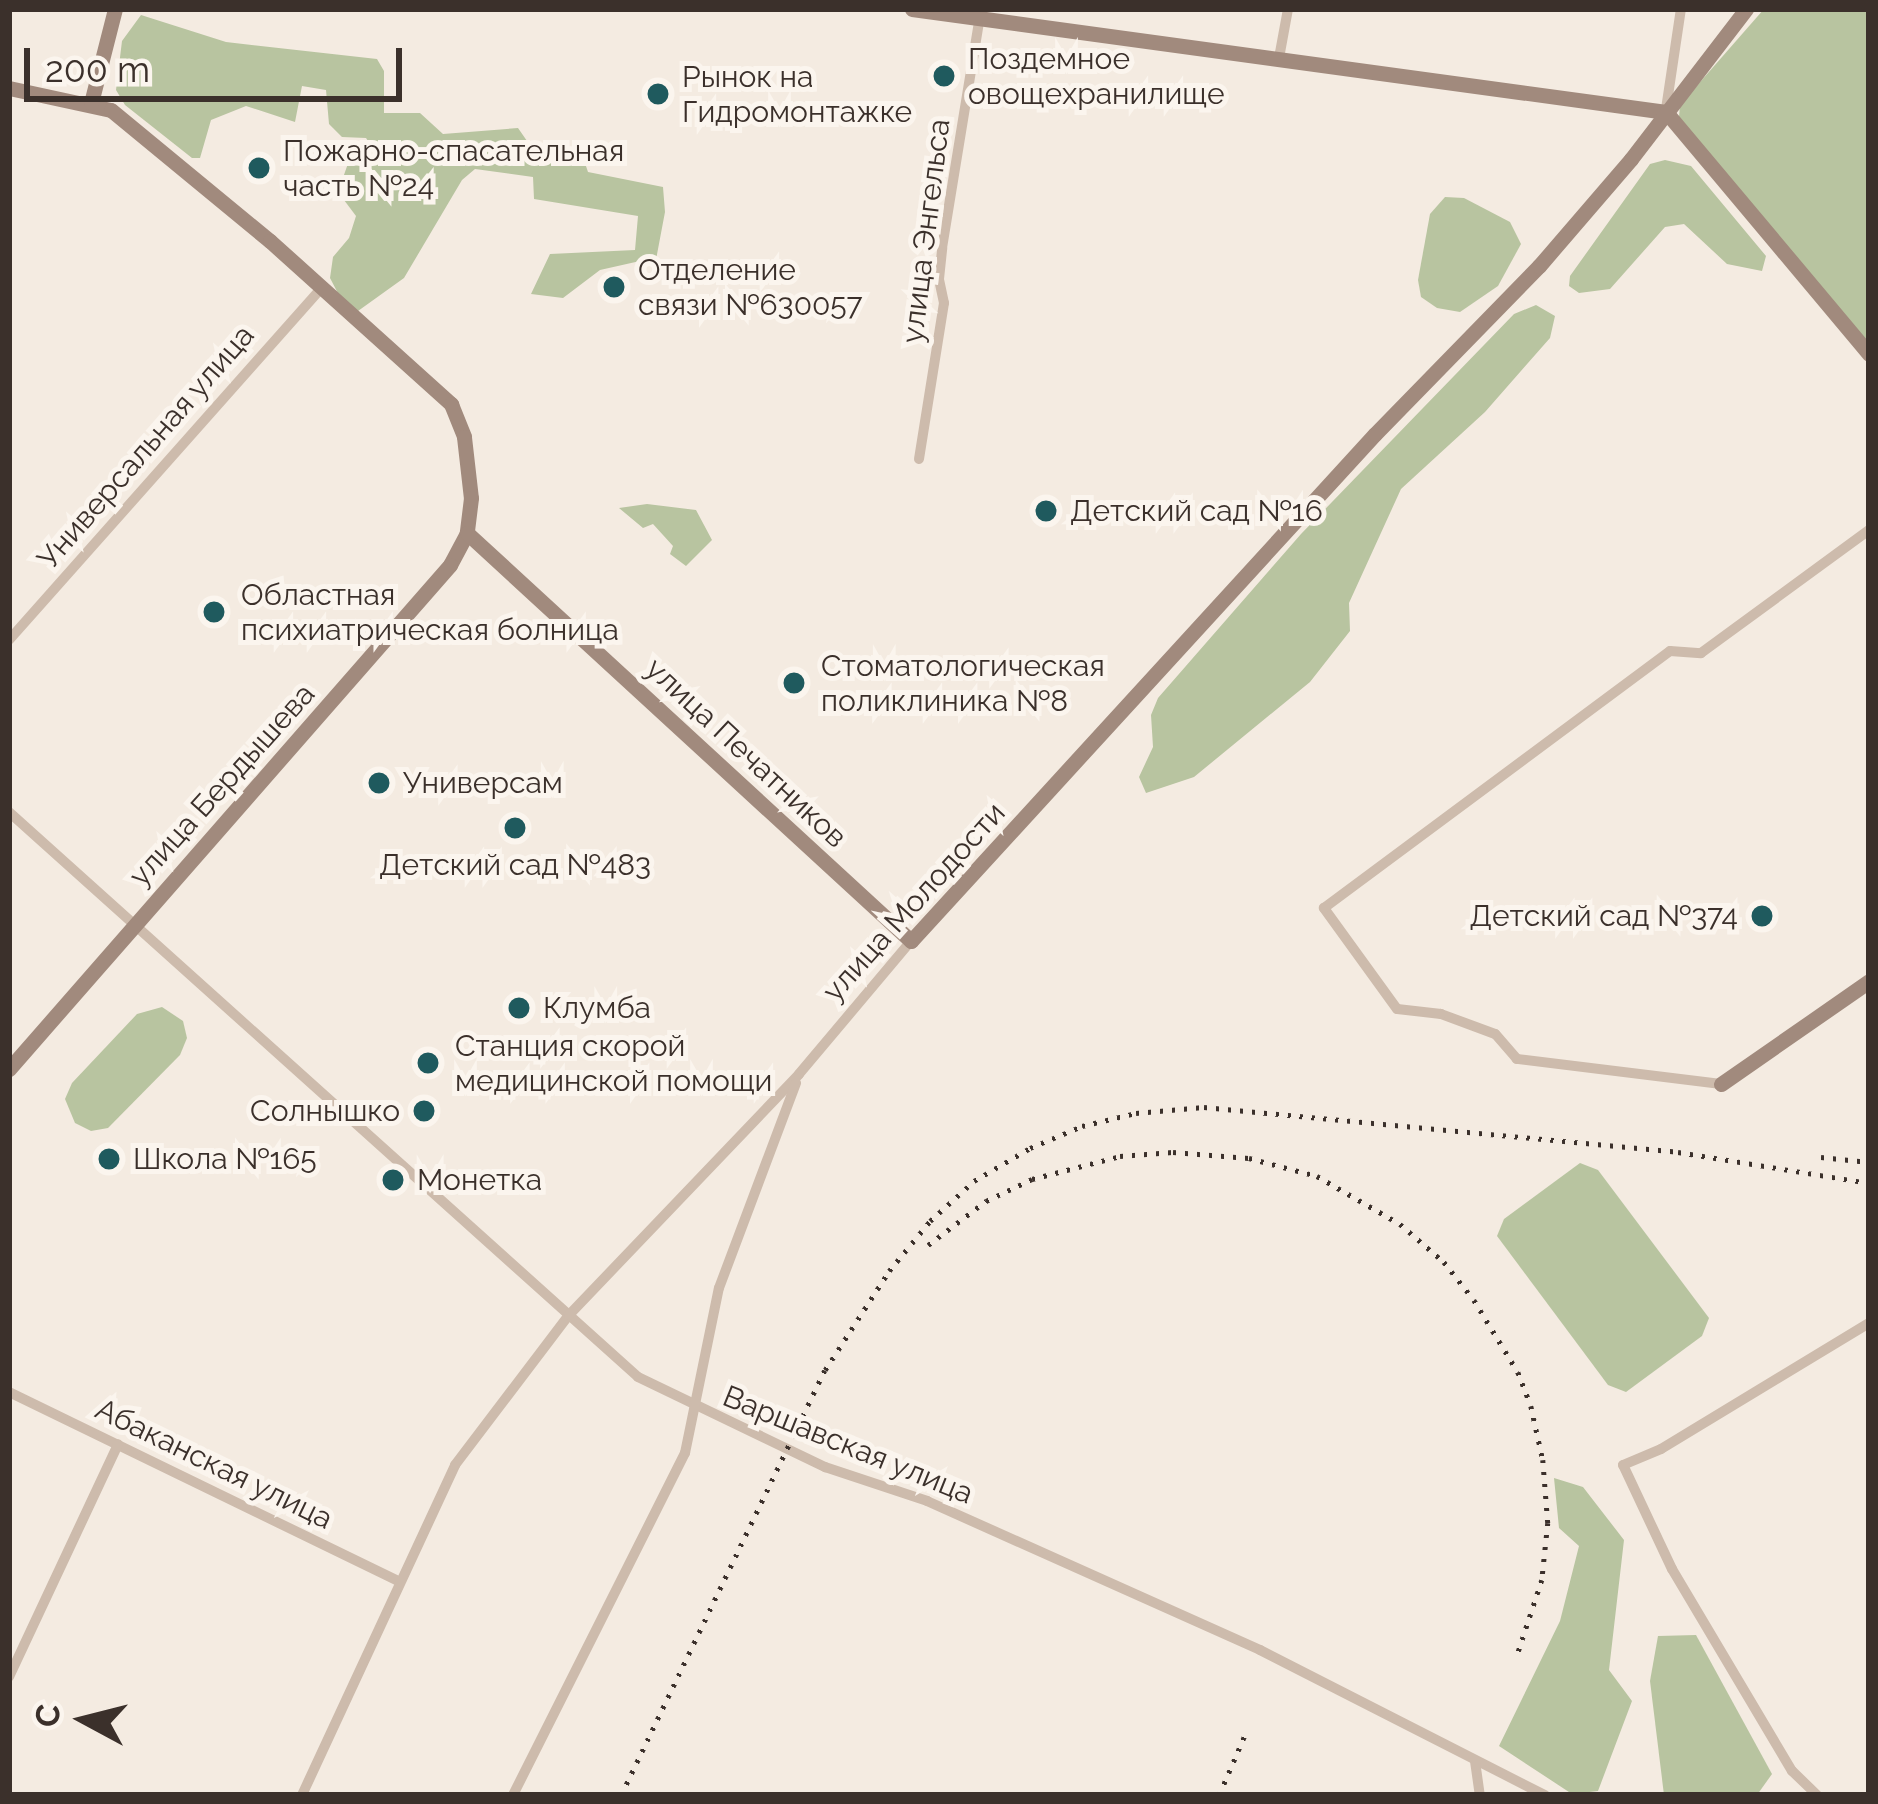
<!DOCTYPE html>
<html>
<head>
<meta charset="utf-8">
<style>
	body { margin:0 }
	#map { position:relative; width:1878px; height:1804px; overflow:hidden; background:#f4ebe1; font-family:Raleway,sans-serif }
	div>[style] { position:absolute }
	.green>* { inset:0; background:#b8c4a0 }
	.street>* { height:10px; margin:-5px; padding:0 5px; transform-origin:5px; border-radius:5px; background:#cdbbac }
	.secondary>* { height:15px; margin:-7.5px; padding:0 7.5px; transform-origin:7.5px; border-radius:7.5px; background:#a18a7d }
	.rail>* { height:4.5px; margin-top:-2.25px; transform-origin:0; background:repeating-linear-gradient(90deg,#3b302b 0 3px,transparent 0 12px) }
	.dots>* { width:33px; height:33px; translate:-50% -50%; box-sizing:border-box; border:6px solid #fbf5ee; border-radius:50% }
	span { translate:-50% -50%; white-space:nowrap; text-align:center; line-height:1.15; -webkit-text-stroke:10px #fbf5ee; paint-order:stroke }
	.poi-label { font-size:30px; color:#3b302b }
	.left { translate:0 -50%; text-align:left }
	.right { translate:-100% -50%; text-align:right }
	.street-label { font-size:30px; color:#3b302b }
	.frame { position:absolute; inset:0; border:12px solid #3b302b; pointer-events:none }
	.north { position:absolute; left:24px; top:1660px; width:120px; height:120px; -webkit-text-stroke:9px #fbf5ee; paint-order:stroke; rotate:277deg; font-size:33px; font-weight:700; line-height:48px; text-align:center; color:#3b302b }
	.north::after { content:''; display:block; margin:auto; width:42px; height:54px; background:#3b302b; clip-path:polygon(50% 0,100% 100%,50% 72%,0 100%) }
	.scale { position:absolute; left:24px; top:48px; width:378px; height:54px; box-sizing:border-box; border:6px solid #3b302b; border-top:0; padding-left:15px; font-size:36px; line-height:42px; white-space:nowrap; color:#3b302b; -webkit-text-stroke:9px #fbf5ee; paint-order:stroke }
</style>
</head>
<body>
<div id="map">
	<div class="green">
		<i style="clip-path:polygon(1764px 9px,1869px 9px,1869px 350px,1679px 117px,1680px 105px)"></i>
		<i style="clip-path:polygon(141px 15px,226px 42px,377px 59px,384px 71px,384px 113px,420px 113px,443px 134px,518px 128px,534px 151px,580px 148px,588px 172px,663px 187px,665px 212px,655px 265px,640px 261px,600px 270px,563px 298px,531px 294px,550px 254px,635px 250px,638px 216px,534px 199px,533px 177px,475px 169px,462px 180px,404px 278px,358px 311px,342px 301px,330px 278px,333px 257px,349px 238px,356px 216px,338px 192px,352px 152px,383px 164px,366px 138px,342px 137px,329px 124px,326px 90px,302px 86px,295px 122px,246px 106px,211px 120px,200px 158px,192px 158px,125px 105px,116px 90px,122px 41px)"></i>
		<i style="clip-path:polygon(1665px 160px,1691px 166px,1766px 256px,1762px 271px,1727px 264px,1684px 224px,1665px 227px,1610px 289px,1579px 293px,1569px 286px,1570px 276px,1650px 164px)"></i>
		<i style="clip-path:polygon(1445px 197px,1464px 198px,1510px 222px,1521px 244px,1498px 286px,1460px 312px,1437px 308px,1421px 297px,1418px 280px,1430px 214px)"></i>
		<i style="clip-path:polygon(1536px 305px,1555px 316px,1550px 338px,1485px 412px,1401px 489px,1349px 603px,1350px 631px,1310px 682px,1194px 777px,1146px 793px,1139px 777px,1153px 747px,1151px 715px,1158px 698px,1301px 534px,1514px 314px)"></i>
		<i style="clip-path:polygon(647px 504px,696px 510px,712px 540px,686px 566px,670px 554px,673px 546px,653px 524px,643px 528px,619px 508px)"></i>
		<i style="clip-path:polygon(162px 1007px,183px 1021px,187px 1038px,180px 1055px,108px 1128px,91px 1131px,75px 1123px,65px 1099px,72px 1083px,137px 1014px)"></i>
		<i style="clip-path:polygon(1580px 1163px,1598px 1170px,1709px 1318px,1702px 1336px,1626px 1392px,1608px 1385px,1497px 1236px,1504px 1219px)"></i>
		<i style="clip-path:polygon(1554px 1478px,1583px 1487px,1624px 1540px,1609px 1670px,1632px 1701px,1598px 1791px,1572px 1794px,1499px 1746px,1560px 1621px,1579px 1546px,1559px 1528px)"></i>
		<i style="clip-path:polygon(1696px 1635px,1772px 1774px,1757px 1795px,1664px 1795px,1650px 1681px,1658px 1636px)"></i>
	</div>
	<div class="street">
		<i style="left:1279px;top:58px;width:50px;rotate:-79.6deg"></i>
		<i style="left:1666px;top:109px;width:101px;rotate:-81.5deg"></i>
		<i style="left:919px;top:459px;width:158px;rotate:-80.9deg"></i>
		<i style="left:944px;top:303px;width:25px;rotate:-102deg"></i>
		<i style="left:939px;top:279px;width:31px;rotate:-84deg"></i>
		<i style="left:942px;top:248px;width:242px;rotate:-80.7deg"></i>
		<i style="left:9px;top:640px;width:470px;rotate:-48.4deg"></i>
		<i style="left:9px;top:812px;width:845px;rotate:41.93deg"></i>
		<i style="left:638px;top:1377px;width:208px;rotate:25.7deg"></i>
		<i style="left:825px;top:1467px;width:108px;rotate:18.4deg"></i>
		<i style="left:927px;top:1501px;width:365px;rotate:24.1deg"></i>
		<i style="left:1260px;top:1650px;width:320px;rotate:27deg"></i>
		<i style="left:1721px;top:1084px;width:206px;rotate:-173deg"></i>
		<i style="left:1517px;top:1059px;width:33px;rotate:-131deg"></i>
		<i style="left:1495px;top:1034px;width:58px;rotate:-159.7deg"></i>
		<i style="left:1441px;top:1014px;width:44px;rotate:-173.5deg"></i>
		<i style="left:1397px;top:1009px;width:125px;rotate:-125.9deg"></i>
		<i style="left:1324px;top:908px;width:431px;rotate:-36.6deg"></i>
		<i style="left:1670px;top:651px;width:31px;rotate:4deg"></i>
		<i style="left:1701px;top:653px;width:208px;rotate:-36.2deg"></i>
		<i style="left:9px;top:1392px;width:431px;rotate:25.9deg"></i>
		<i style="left:9px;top:1677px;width:257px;rotate:-64.9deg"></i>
		<i style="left:1475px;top:1761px;width:34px;rotate:82deg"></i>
		<i style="left:302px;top:1795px;width:364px;rotate:-65.1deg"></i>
		<i style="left:455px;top:1465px;width:188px;rotate:-52.8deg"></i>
		<i style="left:569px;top:1315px;width:333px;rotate:-46.3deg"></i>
		<i style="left:799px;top:1074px;width:174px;rotate:-49.9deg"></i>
		<i style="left:513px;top:1795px;width:383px;rotate:-63.3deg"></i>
		<i style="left:685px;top:1453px;width:168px;rotate:-78.4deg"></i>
		<i style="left:719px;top:1288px;width:219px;rotate:-69.4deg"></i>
		<i style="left:1817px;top:1795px;width:35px;rotate:-136deg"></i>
		<i style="left:1792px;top:1771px;width:235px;rotate:-120.7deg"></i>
		<i style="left:1672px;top:1569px;width:115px;rotate:-115.2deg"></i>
		<i style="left:1623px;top:1465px;width:41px;rotate:-22.8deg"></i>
		<i style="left:1661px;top:1449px;width:243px;rotate:-31.2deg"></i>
	</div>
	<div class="secondary">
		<i style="left:912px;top:9px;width:761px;rotate:7.78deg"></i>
		<i style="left:9px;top:88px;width:104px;rotate:12.2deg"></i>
		<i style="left:111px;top:110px;width:206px;rotate:39.5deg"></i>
		<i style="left:270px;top:241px;width:244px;rotate:42deg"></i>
		<i style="left:451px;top:404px;width:35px;rotate:68deg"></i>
		<i style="left:464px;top:437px;width:61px;rotate:83.5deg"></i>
		<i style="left:471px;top:498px;width:35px;rotate:97deg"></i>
		<i style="left:467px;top:533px;width:36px;rotate:118deg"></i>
		<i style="left:450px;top:565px;width:670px;rotate:131.19deg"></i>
		<i style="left:91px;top:103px;width:97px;rotate:-75.7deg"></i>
		<i style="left:1666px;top:112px;width:316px;rotate:50deg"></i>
		<i style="left:467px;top:533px;width:603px;rotate:42.58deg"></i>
		<i style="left:911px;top:941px;width:687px;rotate:-47.54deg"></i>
		<i style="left:1375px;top:434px;width:235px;rotate:-45.7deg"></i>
		<i style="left:1539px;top:266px;width:141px;rotate:-49.3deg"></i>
		<i style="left:1631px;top:159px;width:189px;rotate:-52.5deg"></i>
		<i style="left:1721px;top:1084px;width:180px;rotate:-34.8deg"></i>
	</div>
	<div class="rail">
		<i style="left:1821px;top:1157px;width:48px;rotate:5.9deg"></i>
		<i style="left:928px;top:1245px;width:73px;rotate:-37.2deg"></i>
		<i style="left:986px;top:1201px;width:51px;rotate:-25.6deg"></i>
		<i style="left:1032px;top:1179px;width:91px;rotate:-14.6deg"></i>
		<i style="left:1120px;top:1156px;width:53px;rotate:-4.3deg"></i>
		<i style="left:1173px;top:1152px;width:76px;rotate:4.5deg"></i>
		<i style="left:1249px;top:1158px;width:70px;rotate:14.8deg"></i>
		<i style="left:1317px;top:1176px;width:96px;rotate:30deg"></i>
		<i style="left:1400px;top:1224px;width:58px;rotate:40.8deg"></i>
		<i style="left:1444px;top:1262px;width:48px;rotate:51.7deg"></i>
		<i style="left:1474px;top:1300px;width:84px;rotate:58.6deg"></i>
		<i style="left:1518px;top:1372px;width:36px;rotate:69deg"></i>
		<i style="left:1531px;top:1406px;width:55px;rotate:77.5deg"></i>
		<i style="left:1543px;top:1460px;width:63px;rotate:85.5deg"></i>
		<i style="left:1548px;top:1523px;width:57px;rotate:96deg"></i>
		<i style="left:1542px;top:1580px;width:80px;rotate:108.2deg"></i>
		<i style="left:621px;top:1795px;width:471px;rotate:-64.4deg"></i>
		<i style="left:825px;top:1370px;width:118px;rotate:-57.1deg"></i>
		<i style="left:889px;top:1271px;width:65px;rotate:-50.6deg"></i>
		<i style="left:930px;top:1221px;width:59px;rotate:-42.3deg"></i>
		<i style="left:974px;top:1181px;width:65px;rotate:-30.5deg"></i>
		<i style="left:1030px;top:1148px;width:56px;rotate:-22.9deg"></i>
		<i style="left:1082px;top:1126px;width:56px;rotate:-13.5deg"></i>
		<i style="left:1136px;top:1113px;width:68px;rotate:-5deg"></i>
		<i style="left:1204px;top:1107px;width:476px;rotate:5.4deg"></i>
		<i style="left:1678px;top:1152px;width:193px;rotate:9.2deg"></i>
		<i style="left:1219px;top:1795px;width:69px;rotate:-66.8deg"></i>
	</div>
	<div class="dots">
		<i style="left:944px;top:76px;background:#1f5a5e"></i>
		<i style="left:658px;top:94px;background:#1f5a5e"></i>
		<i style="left:259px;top:168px;background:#1f5a5e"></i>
		<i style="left:614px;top:287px;background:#1f5a5e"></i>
		<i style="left:1046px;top:511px;background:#1f5a5e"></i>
		<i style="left:214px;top:612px;background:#1f5a5e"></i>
		<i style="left:794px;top:683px;background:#1f5a5e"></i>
		<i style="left:379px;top:783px;background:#1f5a5e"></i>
		<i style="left:515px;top:828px;background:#1f5a5e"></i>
		<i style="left:1762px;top:916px;background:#1f5a5e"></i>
		<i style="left:519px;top:1008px;background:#1f5a5e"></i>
		<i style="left:428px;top:1063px;background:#1f5a5e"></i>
		<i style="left:424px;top:1111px;background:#1f5a5e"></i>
		<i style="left:109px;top:1159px;background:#1f5a5e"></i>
		<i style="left:393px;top:1180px;background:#1f5a5e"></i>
	</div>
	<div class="poi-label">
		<span class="left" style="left:968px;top:76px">Поздемное<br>овощехранилище</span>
		<span class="left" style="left:682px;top:94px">Рынок на<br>Гидромонтажке</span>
		<span class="left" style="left:283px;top:168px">Пожарно-спасательная<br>часть №24</span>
		<span class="left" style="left:638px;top:287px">Отделение<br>связи №630057</span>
		<span class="left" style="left:1070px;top:511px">Детский сад №16</span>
		<span class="left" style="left:241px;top:612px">Областная<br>психиатрическая болница</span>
		<span class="left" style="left:821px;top:683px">Стоматологическая<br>поликлиника №8</span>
		<span class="left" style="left:403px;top:783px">Универсам</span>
		<span style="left:515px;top:865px">Детский сад №483</span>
		<span class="right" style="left:1738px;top:916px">Детский сад №374</span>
		<span class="left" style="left:543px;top:1008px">Клумба</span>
		<span class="left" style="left:455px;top:1063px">Станция скорой<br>медицинской помощи</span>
		<span class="right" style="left:400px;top:1111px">Солнышко</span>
		<span class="left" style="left:133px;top:1159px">Школа №165</span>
		<span class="left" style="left:417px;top:1180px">Монетка</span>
	</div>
	<div class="street-label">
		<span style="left:926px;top:231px;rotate:-83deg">улица Энгельса</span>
		<span style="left:146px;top:447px;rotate:-49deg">Универсальная улица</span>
		<span style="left:746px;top:753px;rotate:43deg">улица Печатников</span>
		<span style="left:222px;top:785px;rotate:-48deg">улица Бердышева</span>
		<span style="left:914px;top:902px;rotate:-48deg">улица Молодости</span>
		<span style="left:848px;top:1445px;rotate:22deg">Варшавская улица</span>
		<span style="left:214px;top:1464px;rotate:26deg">Абаканская улица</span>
	</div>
	<div class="frame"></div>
	<div class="north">С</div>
	<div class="scale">200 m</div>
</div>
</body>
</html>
